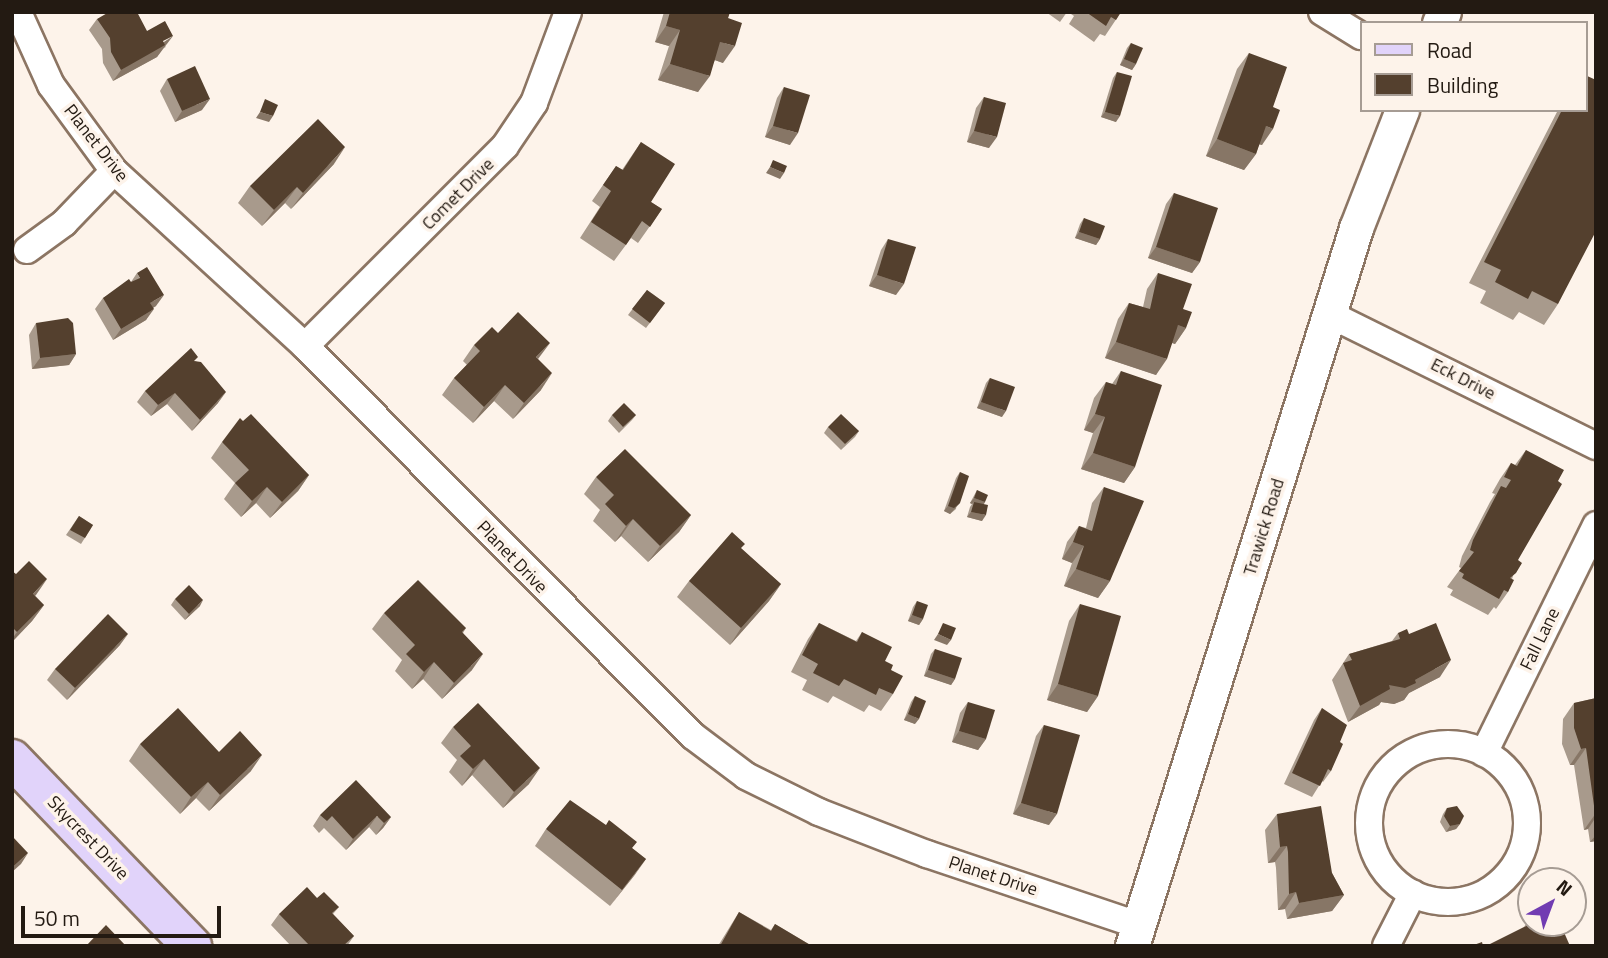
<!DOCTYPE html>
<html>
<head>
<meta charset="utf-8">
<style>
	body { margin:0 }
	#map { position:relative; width:1608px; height:958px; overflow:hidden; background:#fdf3ea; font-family:"Titillium Web",sans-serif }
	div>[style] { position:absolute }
	.roads { filter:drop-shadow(2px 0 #8c7563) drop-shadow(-2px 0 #8c7563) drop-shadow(0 2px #8c7563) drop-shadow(0 -2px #8c7563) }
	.minor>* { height:26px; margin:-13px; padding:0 13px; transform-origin:13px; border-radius:13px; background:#fff }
	.minor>.ring { margin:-13px; padding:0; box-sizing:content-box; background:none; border:26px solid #fff; border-radius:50% }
	.tertiary>* { height:33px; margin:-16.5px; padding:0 16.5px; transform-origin:16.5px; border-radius:16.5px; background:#fff }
	.primary>* { height:38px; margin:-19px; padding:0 19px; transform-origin:19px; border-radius:19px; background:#e1d3fa }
	.wall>* { inset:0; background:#a89a8c }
	.shaded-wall>* { inset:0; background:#877666 }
	.building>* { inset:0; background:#54402e }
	span { translate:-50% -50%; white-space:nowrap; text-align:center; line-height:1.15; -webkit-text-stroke:7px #fdf3ea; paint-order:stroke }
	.street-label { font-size:18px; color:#231a12 }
	.frame { position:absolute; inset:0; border:14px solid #231a12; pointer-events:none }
	.legend { position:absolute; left:1360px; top:21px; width:228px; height:91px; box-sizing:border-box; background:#fdf3ea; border:2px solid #a69c94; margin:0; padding:9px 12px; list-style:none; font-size:21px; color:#231a12 }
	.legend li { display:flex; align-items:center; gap:14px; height:35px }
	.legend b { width:35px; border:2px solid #a69c94 }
	.north { position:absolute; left:1517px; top:867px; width:70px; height:70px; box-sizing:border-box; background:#fdf3ea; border:2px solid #a69c94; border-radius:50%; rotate:41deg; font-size:19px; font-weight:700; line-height:28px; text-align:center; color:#231a12 }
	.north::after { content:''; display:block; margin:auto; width:24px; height:32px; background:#713cb2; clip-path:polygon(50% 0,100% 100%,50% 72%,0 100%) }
	.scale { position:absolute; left:21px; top:906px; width:200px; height:32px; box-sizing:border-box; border:4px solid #231a12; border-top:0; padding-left:9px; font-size:21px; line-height:24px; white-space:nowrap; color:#231a12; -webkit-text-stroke:5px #fdf3ea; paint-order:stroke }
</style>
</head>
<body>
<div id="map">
	<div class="roads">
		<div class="minor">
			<i style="left:18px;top:12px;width:80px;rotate:65.7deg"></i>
			<i style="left:51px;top:85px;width:107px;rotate:53.8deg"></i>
			<i style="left:114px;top:171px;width:259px;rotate:42.5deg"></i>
			<i style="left:305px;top:346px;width:550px;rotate:45.15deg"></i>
			<i style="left:693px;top:736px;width:66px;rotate:37deg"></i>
			<i style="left:746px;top:776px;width:81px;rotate:26.3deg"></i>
			<i style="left:819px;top:812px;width:116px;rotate:21.3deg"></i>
			<i style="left:927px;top:854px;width:223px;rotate:18.6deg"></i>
			<i style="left:1322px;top:12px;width:46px;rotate:31.6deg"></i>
			<i style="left:27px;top:250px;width:46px;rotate:-36.1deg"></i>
			<i style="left:64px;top:223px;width:72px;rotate:-46.1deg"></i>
			<i style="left:1329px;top:314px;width:298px;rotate:26.3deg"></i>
			<i style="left:305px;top:346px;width:283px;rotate:-45deg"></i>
			<i style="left:505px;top:146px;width:52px;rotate:-56deg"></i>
			<i style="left:534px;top:103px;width:97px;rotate:-69.5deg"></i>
			<i class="ring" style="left:1369px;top:744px;width:132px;height:132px"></i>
			<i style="left:1484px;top:753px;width:254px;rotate:-63.8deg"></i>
			<i style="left:1386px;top:946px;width:59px;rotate:-63deg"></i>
		</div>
		<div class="tertiary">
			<i style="left:1439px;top:23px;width:12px;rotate:-66deg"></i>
			<i style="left:1132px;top:946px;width:752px;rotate:-72.67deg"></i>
			<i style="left:1356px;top:228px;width:127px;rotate:-68.7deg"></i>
		</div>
		<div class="primary">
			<i style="left:12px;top:759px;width:260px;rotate:46.1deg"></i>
		</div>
	</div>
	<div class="wall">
		<i style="clip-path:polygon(664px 12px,730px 12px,728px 18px,723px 63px,715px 60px,698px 92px,658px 80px,669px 46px,655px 42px)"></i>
		<i style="clip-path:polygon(1046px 12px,1067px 12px,1060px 22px)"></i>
		<i style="clip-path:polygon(1068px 12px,1121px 12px,1105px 36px,1100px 34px,1094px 42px,1069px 24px,1074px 16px)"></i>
		<i style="clip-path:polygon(97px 19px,147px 31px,166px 47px,163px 48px,157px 57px,113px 81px,103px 63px,102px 49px,89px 30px)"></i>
		<i style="clip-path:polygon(1131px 43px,1136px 64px,1132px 70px,1120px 65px,1127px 48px)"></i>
		<i style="clip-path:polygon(1249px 53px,1273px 107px,1262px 145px,1259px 144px,1256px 154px,1244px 170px,1206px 156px,1237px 69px)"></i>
		<i style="clip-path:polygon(1117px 72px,1116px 122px,1101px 117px,1113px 78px)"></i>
		<i style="clip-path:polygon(167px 79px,202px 110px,175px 122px,160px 91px)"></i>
		<i style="clip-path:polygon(784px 87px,790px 145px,765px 137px,777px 98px)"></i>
		<i style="clip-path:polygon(984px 97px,989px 148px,967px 142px,976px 108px)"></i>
		<i style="clip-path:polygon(1558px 110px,1585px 110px,1558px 304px,1544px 325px,1519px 312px,1513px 320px,1480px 303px,1486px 291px,1469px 283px)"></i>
		<i style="clip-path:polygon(641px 142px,651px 202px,662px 209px,638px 243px,631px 238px,614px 261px,580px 238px,600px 207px,592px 201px,616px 166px,622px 170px)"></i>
		<i style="clip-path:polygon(334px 164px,291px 209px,285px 203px,262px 226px,238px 203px,250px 186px)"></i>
		<i style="clip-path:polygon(1174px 193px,1200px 262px,1192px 273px,1148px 258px,1166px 204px)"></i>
		<i style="clip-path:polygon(1084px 218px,1100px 239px,1096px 245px,1075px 238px,1080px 224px)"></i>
		<i style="clip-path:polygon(888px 239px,896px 295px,869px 286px,881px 250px)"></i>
		<i style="clip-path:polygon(137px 273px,156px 306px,153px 308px,146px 320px,113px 340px,95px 309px,103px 298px,131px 282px)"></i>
		<i style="clip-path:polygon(1158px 273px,1183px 309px,1186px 328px,1175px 344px,1172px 343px,1156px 375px,1105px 358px,1118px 319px,1129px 303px,1143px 307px,1147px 289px)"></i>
		<i style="clip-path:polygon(647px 290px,665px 303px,646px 328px,628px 315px)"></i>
		<i style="clip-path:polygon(36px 323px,76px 354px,69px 365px,32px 369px,29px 335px)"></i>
		<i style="clip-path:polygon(474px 345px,538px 359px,541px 390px,513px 419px,494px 401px,473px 423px,442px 395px,454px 378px,467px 365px,463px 361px)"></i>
		<i style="clip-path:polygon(196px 361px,218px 403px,192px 431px,167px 404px,151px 416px,137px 402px,145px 391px)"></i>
		<i style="clip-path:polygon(1121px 371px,1135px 467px,1124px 483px,1081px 469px,1093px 433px,1084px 430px,1094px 398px,1106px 382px,1112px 384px)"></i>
		<i style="clip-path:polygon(990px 378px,1002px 417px,977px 408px,986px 383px)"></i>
		<i style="clip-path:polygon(612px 415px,636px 415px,632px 420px,619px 433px,608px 421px)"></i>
		<i style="clip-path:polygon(828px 427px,859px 431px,855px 437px,841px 450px,824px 433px)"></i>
		<i style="clip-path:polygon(222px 442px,309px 475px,298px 491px,270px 518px,256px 503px,241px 517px,224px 499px,235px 483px,211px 458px)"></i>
		<i style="clip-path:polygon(1526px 450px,1518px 560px,1508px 592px,1496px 609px,1494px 607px,1488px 615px,1450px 595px,1453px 590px,1447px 587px,1461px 568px,1459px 567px,1462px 556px,1490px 502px,1495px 494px,1492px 493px,1500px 479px,1511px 463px,1515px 465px)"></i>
		<i style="clip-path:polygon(960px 472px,956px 509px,950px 514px,944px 511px,956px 478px)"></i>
		<i style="clip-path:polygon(596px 477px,691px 515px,679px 532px,648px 562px,621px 536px,615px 542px,593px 521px,600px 510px,584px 494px)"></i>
		<i style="clip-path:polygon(1104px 487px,1110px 581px,1098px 598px,1064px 586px,1072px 563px,1062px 559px,1067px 542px,1079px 526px,1086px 528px,1092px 503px)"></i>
		<i style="clip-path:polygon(977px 490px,985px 502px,984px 504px,982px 521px,967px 517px,970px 507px,972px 504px,970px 503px)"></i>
		<i style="clip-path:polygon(79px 516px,93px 525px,81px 544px,66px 535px)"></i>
		<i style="clip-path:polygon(741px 549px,781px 584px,769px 601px,730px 645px,677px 597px,689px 581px)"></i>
		<i style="clip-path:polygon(12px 571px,44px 605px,32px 621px,12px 642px)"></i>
		<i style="clip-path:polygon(175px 599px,200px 606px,185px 620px,171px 605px)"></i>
		<i style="clip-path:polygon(917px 601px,923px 619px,919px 625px,908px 621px,913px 607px)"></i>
		<i style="clip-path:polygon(1080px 604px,1098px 696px,1087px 712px,1047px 700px,1069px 621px)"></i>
		<i style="clip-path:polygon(384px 613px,466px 628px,463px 633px,472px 670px,442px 699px,423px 679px,412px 689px,395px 671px,402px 660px,372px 629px)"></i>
		<i style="clip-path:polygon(819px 623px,856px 641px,862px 632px,885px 661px,891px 670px,893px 694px,881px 711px,869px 705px,864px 712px,833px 696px,828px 703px,802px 690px,807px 680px,791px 672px,808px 639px)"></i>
		<i style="clip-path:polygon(1398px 633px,1409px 634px,1440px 677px,1409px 693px,1404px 700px,1394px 704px,1381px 702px,1379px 705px,1348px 722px,1332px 680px,1349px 654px,1392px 641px)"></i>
		<i style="clip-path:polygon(120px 645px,67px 700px,47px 680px,55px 669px)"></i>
		<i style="clip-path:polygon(935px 649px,955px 679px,951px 685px,924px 676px,931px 654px)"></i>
		<i style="clip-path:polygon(915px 696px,915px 724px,904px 720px,911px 702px)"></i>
		<i style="clip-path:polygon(1596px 698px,1596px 841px,1590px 842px,1588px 829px,1584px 830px,1574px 765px,1570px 765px,1562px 744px,1563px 719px,1574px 703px)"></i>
		<i style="clip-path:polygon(968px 702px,986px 739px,978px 750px,952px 742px,960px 713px)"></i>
		<i style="clip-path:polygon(1322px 708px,1340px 742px,1331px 771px,1323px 782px,1322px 781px,1312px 797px,1284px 784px,1314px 720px)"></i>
		<i style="clip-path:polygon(1044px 725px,1049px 825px,1013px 814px,1036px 736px)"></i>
		<i style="clip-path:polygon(453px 727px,529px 784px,503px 808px,472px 775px,462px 786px,449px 772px,457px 760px,441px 743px)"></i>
		<i style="clip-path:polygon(140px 744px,219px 752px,251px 771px,209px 811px,196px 798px,180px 814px,129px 761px)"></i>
		<i style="clip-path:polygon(1447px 808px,1460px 824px,1456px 829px,1446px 832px,1440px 822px,1443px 814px)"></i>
		<i style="clip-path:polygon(1277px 814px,1332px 873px,1344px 895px,1332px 911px,1287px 919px,1285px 909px,1278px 910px,1276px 868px,1275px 862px,1268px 863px,1265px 830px)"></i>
		<i style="clip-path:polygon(320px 815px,391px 817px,383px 828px,376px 835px,369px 827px,346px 850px,324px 828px,319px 833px,313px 826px)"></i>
		<i style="clip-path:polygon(546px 829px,632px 848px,646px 859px,610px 906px,535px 846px)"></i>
		<i style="clip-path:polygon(317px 898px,339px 907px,333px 914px,354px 936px,347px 946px,291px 946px,271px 925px,279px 914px)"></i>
		<i style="clip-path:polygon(739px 912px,771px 930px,775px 924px,812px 946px,718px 946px)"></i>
		<i style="clip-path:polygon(1531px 917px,1531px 923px,1524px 927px)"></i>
	</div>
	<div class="shaded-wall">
		<i style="clip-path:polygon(666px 26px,680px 30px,669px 46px,655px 42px)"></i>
		<i style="clip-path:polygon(173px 36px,157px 57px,113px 81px,121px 70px)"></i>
		<i style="clip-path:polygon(720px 42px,735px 46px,723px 63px,709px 58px)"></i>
		<i style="clip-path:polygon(1124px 59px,1136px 64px,1132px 70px,1120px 65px)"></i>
		<i style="clip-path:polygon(670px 64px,710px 76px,698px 92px,658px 80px)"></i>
		<i style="clip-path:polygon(210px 99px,202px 110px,175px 122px,182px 111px)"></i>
		<i style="clip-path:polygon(260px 112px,273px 116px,269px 122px,256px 118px)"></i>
		<i style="clip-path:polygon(1105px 112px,1120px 116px,1116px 122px,1101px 117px)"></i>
		<i style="clip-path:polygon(773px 126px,798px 133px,790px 145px,765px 137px)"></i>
		<i style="clip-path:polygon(1266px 126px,1273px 129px,1262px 145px,1254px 143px)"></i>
		<i style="clip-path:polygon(974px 131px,997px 137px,989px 148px,967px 142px)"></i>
		<i style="clip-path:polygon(1217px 139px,1256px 154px,1244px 170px,1206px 156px)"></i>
		<i style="clip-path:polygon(345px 147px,334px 164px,291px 209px,303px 193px)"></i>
		<i style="clip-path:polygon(770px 167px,784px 173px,780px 179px,766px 173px)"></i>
		<i style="clip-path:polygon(297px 187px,285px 203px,262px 226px,274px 210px)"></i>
		<i style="clip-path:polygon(1079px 232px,1100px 239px,1096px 245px,1075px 238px)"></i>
		<i style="clip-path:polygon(1156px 247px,1200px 262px,1192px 273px,1148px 258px)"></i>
		<i style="clip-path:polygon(877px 275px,904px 284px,896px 295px,869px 286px)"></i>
		<i style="clip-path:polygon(164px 295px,156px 306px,142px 314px,150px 303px)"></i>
		<i style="clip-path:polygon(154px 309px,146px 320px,113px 340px,121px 329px)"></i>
		<i style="clip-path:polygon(1178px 325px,1186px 328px,1175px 344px,1167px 341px)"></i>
		<i style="clip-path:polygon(1116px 342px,1167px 359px,1156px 375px,1105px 358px)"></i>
		<i style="clip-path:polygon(550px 343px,538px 359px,536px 357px)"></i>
		<i style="clip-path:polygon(76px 354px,69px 365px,32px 369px,40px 358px)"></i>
		<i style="clip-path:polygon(552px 373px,541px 390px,513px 419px,524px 403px)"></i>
		<i style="clip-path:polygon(505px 385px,494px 401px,473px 423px,484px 407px)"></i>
		<i style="clip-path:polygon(226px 392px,218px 403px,192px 431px,200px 420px)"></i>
		<i style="clip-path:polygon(175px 393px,167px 404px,151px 416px,158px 405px)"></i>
		<i style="clip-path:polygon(981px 402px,1006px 411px,1002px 417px,977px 408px)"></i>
		<i style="clip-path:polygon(1095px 414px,1105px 417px,1093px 433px,1084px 430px)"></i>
		<i style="clip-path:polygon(1093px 453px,1135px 467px,1124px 483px,1081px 469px)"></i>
		<i style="clip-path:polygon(309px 475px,298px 491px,270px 518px,282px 502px)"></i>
		<i style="clip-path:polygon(267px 487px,256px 503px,241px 517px,252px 501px)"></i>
		<i style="clip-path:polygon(974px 498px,985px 502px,981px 508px,974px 502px,972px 504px,970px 503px)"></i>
		<i style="clip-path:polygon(960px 503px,950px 514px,944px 511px,948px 506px)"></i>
		<i style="clip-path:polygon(971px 512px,986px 515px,982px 521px,967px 517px)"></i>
		<i style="clip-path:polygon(691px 515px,679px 532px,648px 562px,660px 546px)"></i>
		<i style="clip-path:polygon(633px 519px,621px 536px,615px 542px,626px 526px)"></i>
		<i style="clip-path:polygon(1073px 542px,1084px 546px,1072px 563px,1062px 559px)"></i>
		<i style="clip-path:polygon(1076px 569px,1110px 581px,1098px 598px,1064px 586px)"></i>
		<i style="clip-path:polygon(47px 579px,36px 595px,21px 610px,33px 594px)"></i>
		<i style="clip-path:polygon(781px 584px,769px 601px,730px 645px,741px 628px)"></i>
		<i style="clip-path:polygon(203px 600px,200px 606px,185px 620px,189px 614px)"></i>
		<i style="clip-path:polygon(44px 605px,32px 621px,12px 642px,12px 639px,17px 632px)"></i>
		<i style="clip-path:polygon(912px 615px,923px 619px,919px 625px,908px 621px)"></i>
		<i style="clip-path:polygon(128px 634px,120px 645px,67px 700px,75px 688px)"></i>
		<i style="clip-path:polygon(938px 634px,951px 640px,947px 645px,934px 640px)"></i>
		<i style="clip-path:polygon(483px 654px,472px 670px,442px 699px,454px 683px)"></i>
		<i style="clip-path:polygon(1451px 660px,1440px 677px,1409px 693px,1404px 700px,1394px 704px,1381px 702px,1379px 705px,1348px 722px,1360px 706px,1389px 685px,1415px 680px)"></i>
		<i style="clip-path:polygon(434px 662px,423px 679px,412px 689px,424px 672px)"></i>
		<i style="clip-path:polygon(928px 670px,955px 679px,951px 685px,924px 676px)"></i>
		<i style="clip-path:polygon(1058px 684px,1098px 696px,1087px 712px,1047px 700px)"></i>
		<i style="clip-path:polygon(908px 714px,919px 719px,915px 724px,904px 720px)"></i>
		<i style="clip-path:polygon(959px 731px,986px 739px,978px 750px,952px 742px)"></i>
		<i style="clip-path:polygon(1586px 748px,1574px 765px,1570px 765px,1581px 749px)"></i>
		<i style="clip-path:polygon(262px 755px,251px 771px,209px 811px,220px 795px)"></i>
		<i style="clip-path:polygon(484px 759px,472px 775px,462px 786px,473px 769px)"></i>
		<i style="clip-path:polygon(540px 768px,529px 784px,503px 808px,514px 792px)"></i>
		<i style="clip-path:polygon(208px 782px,196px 798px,180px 814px,191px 797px)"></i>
		<i style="clip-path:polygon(1021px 803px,1057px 814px,1049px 825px,1013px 814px)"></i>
		<i style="clip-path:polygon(1596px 813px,1596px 817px,1588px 829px,1584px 830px)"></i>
		<i style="clip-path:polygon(377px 816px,369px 827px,346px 850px,353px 839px)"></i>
		<i style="clip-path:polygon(391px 817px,383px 828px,376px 835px,384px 823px)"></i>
		<i style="clip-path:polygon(1460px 824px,1456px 829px,1446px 832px,1450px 826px)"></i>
		<i style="clip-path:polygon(1596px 835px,1596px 841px,1590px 842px)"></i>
		<i style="clip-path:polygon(1287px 846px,1275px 862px,1268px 863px,1280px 847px)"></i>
		<i style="clip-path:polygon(28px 853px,21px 864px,12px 872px,12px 868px)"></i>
		<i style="clip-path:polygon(646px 859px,634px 876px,610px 906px,622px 890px)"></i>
		<i style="clip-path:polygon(1296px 892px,1285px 909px,1278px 910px,1289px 894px)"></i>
		<i style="clip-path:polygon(1344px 895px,1332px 911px,1287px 919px,1299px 903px)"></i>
	</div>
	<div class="building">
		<i style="clip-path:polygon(109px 12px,137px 12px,147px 31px,165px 21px,173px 36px,163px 41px,165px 45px,121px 70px,111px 52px,110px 38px,97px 19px)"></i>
		<i style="clip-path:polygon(670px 12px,730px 12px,728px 18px,742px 23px,735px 46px,720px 42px,710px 76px,670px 64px,680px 30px,666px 26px)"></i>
		<i style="clip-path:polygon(1086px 12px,1121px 12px,1116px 20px,1111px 17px,1106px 26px)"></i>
		<i style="clip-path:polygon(1131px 43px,1143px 48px,1136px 64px,1124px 59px)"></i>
		<i style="clip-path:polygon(1249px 53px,1287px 67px,1273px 107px,1280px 110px,1273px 129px,1266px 126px,1256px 154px,1217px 139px)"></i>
		<i style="clip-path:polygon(195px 66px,210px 99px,182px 111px,167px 79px)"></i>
		<i style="clip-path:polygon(1117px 72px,1132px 76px,1120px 116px,1105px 112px)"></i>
		<i style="clip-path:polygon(1585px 75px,1596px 80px,1596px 231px,1558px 304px,1532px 291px,1528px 299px,1495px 282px,1501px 270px,1484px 262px,1562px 110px,1585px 110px)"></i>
		<i style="clip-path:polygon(784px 87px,810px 95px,798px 133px,773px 126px)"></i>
		<i style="clip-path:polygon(984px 97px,1006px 103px,997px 137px,974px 131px)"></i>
		<i style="clip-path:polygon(265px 99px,278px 105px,273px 116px,260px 112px)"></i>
		<i style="clip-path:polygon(318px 119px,345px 147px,303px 193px,297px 187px,274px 210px,250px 186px)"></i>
		<i style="clip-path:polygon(641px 142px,675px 164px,651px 202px,662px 209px,650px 227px,642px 221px,626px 245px,591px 222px,611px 191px,603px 185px,616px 166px,623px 170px)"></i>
		<i style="clip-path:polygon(773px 160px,787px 166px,784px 173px,770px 167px)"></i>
		<i style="clip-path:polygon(1174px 193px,1218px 208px,1200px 262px,1156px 247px)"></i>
		<i style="clip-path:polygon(1084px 218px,1105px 226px,1100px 239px,1079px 232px)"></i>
		<i style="clip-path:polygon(888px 239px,916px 247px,904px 284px,877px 275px)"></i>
		<i style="clip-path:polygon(147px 267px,164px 295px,150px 303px,154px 309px,121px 329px,103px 298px,129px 279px,131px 282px,140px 278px,137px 273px)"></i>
		<i style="clip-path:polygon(1158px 273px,1192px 284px,1183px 309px,1192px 312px,1186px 328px,1178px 325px,1167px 359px,1116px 342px,1129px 303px,1150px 309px)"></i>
		<i style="clip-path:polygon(647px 290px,665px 303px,650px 323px,632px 309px)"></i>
		<i style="clip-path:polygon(518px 312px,550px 343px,536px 357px,552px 373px,524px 403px,505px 385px,484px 407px,454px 378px,480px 351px,474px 345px,492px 327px,498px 333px)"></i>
		<i style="clip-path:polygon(68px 318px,73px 323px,76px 354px,40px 358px,36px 323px)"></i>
		<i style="clip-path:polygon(191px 348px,198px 357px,194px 361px,201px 362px,226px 392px,200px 420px,175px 393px,158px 405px,145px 391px)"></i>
		<i style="clip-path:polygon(1121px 371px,1162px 385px,1135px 467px,1093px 453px,1105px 417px,1095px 414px,1106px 382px,1116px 385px)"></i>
		<i style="clip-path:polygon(990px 378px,1015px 387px,1006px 411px,981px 402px)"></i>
		<i style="clip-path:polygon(624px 403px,636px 415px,623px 427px,612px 415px)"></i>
		<i style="clip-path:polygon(251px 414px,309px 475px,282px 502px,267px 487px,252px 501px,235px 483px,249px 470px,222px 442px,240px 418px,243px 421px)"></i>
		<i style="clip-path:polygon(841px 414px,859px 431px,845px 444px,828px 427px)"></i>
		<i style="clip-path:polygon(625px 449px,691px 515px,660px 546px,633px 519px,626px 526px,605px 504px,614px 495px,596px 477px)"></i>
		<i style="clip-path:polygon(1526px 450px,1564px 470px,1558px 481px,1562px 484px,1518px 560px,1522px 563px,1516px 573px,1510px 578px,1514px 580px,1508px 592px,1504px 590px,1499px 599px,1462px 578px,1464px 574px,1459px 571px,1474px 552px,1470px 550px,1473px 540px,1501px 486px,1506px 488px,1511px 480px,1504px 477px,1511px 463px,1517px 466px)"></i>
		<i style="clip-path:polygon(960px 472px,969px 476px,960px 503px,954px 508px,948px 506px)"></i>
		<i style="clip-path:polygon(1104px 487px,1144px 501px,1110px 581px,1076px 569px,1084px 546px,1073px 542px,1079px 526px,1092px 531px)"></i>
		<i style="clip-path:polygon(977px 490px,988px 495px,985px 502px,974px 498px)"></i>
		<i style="clip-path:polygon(974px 502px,988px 505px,986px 515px,971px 512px)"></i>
		<i style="clip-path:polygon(79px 516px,93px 525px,85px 538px,70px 530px)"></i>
		<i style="clip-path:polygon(732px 532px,745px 544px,741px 548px,781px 584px,741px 628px,689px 581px)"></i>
		<i style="clip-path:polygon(29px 561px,47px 579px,33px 594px,44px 605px,17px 632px,12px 627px,12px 571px,16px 574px)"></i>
		<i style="clip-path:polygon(418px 580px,466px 628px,462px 632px,483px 654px,454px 683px,434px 662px,424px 672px,406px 654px,415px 645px,384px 613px)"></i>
		<i style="clip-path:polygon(189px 585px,203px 600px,189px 614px,175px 599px)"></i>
		<i style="clip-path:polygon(917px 601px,928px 605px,923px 619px,912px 615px)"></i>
		<i style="clip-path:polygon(1080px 604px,1121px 616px,1098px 696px,1058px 684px)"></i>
		<i style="clip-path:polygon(108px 614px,128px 634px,75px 688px,55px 669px)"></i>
		<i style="clip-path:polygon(819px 623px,857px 642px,862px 632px,892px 647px,885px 661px,893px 665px,891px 670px,903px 676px,893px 694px,879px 688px,876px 695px,844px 679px,839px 686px,813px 673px,818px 664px,802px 655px)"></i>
		<i style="clip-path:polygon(943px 623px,956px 628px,951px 640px,938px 634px)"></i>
		<i style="clip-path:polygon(1436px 623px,1451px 660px,1415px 680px,1416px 683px,1405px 688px,1389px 685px,1390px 689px,1360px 706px,1343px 663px,1352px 660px,1349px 654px,1400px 639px,1398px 633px,1407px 629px,1409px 634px)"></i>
		<i style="clip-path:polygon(935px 649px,962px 658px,955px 679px,928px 670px)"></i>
		<i style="clip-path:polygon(915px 696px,926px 701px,919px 719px,908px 714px)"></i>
		<i style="clip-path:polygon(1596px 698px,1596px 813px,1595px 813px,1586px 748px,1581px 749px,1574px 728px,1574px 703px)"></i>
		<i style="clip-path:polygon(968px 702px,995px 710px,986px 739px,959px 731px)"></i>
		<i style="clip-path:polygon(478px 703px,540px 768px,514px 792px,484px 759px,473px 769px,460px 756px,471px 746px,453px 727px)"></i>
		<i style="clip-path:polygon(178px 708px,219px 752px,240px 731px,262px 755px,220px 795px,208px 782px,191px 797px,140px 744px)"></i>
		<i style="clip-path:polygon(1322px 708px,1347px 725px,1340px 742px,1343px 744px,1331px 771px,1328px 769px,1320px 786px,1292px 773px)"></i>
		<i style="clip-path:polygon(1044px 725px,1080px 735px,1057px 814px,1021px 803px)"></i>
		<i style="clip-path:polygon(356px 780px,391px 817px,384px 823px,377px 816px,353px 839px,332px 816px,327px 821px,320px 815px)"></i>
		<i style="clip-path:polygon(570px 800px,606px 825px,609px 820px,637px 842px,632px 848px,646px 859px,622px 890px,546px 829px)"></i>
		<i style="clip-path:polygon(1321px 806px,1332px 873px,1344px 895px,1299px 903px,1296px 892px,1289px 894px,1288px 852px,1287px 846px,1280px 847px,1277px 814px)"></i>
		<i style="clip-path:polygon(1457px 806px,1464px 816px,1460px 824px,1450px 826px,1444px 816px,1447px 808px)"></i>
		<i style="clip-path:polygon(12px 836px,28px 853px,12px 868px)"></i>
		<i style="clip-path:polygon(307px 887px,317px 898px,324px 892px,339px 907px,332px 913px,354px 936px,343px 946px,310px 946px,279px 914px)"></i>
		<i style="clip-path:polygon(739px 912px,771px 931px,775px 924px,812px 946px,720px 946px)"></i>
		<i style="clip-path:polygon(1532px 923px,1560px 923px,1570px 946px,1486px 946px)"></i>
		<i style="clip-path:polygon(106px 925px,126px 946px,86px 946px)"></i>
		<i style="clip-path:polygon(1482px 942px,1483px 946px,1471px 946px)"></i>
	</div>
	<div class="street-label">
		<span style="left:96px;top:143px;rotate:52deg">Planet Drive</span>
		<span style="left:458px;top:194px;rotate:-45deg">Comet Drive</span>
		<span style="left:1463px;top:379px;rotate:27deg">Eck Drive</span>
		<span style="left:1264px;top:527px;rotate:-73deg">Trawick Road</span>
		<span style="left:512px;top:557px;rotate:46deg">Planet Drive</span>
		<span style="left:1540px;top:639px;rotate:-64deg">Fall Lane</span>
		<span style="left:88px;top:838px;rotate:46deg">Skycrest Drive</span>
		<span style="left:993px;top:876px;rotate:18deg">Planet Drive</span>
	</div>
	<div class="frame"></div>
	<ul class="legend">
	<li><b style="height:9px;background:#e1d3fa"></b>Road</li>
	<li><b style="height:19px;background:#54402e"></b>Building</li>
	</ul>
	<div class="north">N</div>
	<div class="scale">50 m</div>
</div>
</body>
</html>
